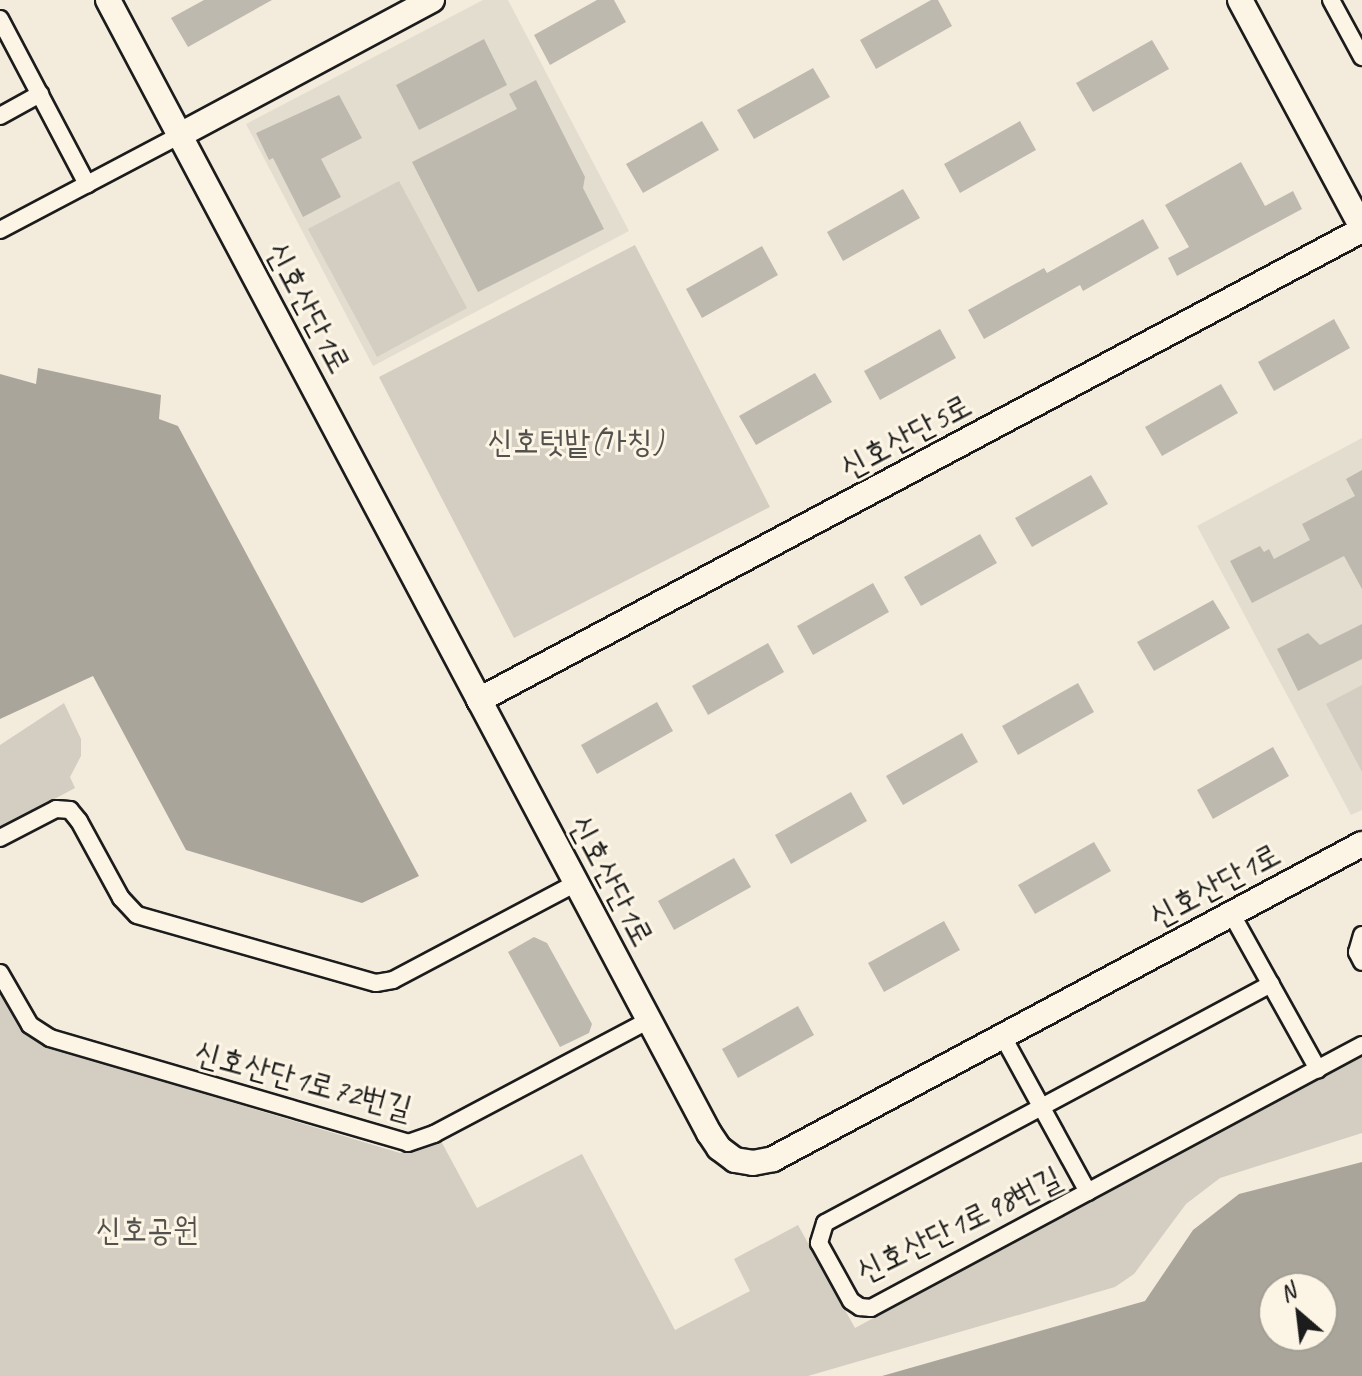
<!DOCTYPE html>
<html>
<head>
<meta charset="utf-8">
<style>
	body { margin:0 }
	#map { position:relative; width:1362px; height:1376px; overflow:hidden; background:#f3ecdd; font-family:Caveat,"Poor Story",sans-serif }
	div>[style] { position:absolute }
	.built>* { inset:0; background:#e3ddcf }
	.green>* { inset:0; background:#d3cec1 }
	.water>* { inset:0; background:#aaa59b }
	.building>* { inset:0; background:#beb9ae }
	.roads { filter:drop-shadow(2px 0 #1c1c1c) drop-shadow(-2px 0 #1c1c1c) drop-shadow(0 2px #1c1c1c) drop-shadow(0 -2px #1c1c1c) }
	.street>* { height:16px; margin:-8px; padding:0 8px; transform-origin:8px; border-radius:8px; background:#fcf5e5 }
	.secondary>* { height:24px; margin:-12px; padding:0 12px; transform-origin:12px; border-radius:12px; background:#fcf5e5 }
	span { translate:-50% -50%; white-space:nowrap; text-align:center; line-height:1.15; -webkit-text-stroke:6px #fcf5e5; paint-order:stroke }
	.street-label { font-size:32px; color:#1c1c1c }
	.park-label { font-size:32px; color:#53514e }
	.north { position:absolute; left:1258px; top:1272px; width:80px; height:80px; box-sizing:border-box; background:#fcf5e5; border:2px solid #a29e95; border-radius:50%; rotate:332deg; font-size:22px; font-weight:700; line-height:32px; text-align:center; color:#1c1c1c }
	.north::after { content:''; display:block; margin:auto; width:28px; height:36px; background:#1c1c1c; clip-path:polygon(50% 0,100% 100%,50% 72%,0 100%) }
</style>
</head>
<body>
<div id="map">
	<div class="built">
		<i style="clip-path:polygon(483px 0,508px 0,629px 231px,373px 366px,246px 124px)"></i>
		<i style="clip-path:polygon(1362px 438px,1362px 810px,1351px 815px,1197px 526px)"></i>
	</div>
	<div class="green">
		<i style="clip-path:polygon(399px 181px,467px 308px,377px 357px,308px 229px)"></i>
		<i style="clip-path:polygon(635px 245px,770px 507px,514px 638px,379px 377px)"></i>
		<i style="clip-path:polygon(1362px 685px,1362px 772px,1326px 704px)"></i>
		<i style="clip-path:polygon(64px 703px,81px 739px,81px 756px,70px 777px,75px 788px,0 828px,0 745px)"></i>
		<i style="clip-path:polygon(0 990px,17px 1022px,29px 1036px,45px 1046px,400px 1153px,441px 1141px,477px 1208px,582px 1154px,675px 1330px,750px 1291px,734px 1259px,798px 1225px,855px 1328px,1362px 1055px,1362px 1133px,1220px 1178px,1186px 1204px,1134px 1274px,1115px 1287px,808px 1376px,0 1376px)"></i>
	</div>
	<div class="water">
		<i style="clip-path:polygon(38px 368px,161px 395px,159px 419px,178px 426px,419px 876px,362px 903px,186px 850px,93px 676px,0 719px,0 374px,36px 384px)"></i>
		<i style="clip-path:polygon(evenodd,1362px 1162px,1362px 1376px,882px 1376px,1145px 1301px,1193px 1230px,1239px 1194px,1362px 1162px,1322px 1288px,1322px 1336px,1274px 1336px,1274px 1288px,1322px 1288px)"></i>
	</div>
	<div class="building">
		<i style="clip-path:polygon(204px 0,272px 0,188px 47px,171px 18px)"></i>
		<i style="clip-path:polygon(597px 0,614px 0,626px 22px,550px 65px,534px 35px)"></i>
		<i style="clip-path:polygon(931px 0,938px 0,952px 26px,876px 69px,860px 40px)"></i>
		<i style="clip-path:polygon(484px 39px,507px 85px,419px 130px,396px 85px)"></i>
		<i style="clip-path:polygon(1152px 40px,1169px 69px,1093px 112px,1076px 83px)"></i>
		<i style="clip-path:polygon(813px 68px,830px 97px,754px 139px,737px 110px)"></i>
		<i style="clip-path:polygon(536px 80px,585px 177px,583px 188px,604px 229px,478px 292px,412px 162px,517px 109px,509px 94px)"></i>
		<i style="clip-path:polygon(339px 95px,362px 138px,321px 159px,341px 197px,303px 217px,273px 158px,269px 160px,256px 133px)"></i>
		<i style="clip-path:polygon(702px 121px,719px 150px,643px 193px,626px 164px)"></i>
		<i style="clip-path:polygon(1020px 121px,1036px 150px,960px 193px,944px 164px)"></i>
		<i style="clip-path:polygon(1241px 162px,1265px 206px,1293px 191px,1302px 209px,1177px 276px,1168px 258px,1189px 247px,1165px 205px)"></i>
		<i style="clip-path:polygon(903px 189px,920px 218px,843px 261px,827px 232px)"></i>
		<i style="clip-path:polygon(1143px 219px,1159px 248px,1083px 291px,1080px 285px,984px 339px,968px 310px,1044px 268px,1047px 273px)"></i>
		<i style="clip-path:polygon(762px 246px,778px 275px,702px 318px,686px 289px)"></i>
		<i style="clip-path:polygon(1334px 319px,1350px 348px,1274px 391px,1258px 362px)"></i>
		<i style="clip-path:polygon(940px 329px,956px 358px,880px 400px,864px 371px)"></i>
		<i style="clip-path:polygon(815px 373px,832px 402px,756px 445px,739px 416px)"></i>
		<i style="clip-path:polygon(1221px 384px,1238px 413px,1162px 456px,1145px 427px)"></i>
		<i style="clip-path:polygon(1362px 470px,1362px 589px,1344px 556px,1252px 603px,1230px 561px,1260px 546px,1264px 552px,1269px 549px,1274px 559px,1310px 540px,1302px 524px,1355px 496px,1346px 479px)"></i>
		<i style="clip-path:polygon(1091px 475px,1108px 504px,1032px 547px,1015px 518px)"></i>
		<i style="clip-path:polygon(980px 534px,997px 563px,921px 606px,904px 577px)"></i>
		<i style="clip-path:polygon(873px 583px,889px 612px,813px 655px,797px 626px)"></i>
		<i style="clip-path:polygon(1213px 600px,1230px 628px,1154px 671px,1137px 642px)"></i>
		<i style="clip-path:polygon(1362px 624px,1362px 659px,1298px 691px,1277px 649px,1308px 633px,1320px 645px)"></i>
		<i style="clip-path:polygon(768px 643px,784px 672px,708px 715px,692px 686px)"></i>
		<i style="clip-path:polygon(1078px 683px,1094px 712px,1018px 755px,1002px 726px)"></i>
		<i style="clip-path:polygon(657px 702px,673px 731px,597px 774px,581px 745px)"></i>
		<i style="clip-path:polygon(962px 733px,978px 762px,903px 805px,886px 776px)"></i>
		<i style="clip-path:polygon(1273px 747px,1289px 776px,1213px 819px,1197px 790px)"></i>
		<i style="clip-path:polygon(851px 792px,867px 821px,791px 864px,775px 835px)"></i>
		<i style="clip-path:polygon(1094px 842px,1111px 871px,1035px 914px,1018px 885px)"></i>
		<i style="clip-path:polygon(734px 858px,751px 887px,674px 930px,658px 901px)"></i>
		<i style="clip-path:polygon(944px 921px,960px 950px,884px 992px,868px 963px)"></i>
		<i style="clip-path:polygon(534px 937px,547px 943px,592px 1024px,589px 1033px,560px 1047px,508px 952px)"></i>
		<i style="clip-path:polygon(798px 1006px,814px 1035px,738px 1078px,722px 1049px)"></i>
	</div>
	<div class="roads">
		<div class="street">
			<i style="left:1331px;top:0;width:65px;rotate:61.5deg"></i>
			<i style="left:0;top:19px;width:187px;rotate:62.2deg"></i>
			<i style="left:0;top:116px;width:46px;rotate:-28.8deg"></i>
			<i style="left:0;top:230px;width:204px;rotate:-27.8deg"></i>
			<i style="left:0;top:838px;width:63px;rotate:-27.4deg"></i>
			<i style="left:56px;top:809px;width:14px;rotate:4deg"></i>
			<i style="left:70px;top:810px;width:14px;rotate:51deg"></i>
			<i style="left:79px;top:821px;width:88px;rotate:61.4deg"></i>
			<i style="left:121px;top:898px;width:23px;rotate:47deg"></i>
			<i style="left:137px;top:915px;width:248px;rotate:15.9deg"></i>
			<i style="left:376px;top:983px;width:17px;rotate:-10deg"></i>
			<i style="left:393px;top:980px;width:207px;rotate:-27.9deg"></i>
			<i style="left:1231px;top:913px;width:179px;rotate:60.9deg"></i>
			<i style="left:1362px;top:935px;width:18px;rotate:106deg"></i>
			<i style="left:1357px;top:952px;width:11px;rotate:63deg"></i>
			<i style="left:0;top:973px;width:60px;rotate:60deg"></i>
			<i style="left:30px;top:1025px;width:24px;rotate:33deg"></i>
			<i style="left:50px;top:1038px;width:373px;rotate:16.3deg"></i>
			<i style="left:408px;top:1143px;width:28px;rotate:-19deg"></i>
			<i style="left:434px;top:1134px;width:243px;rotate:-27.9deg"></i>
			<i style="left:1271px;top:984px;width:506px;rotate:151.81deg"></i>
			<i style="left:825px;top:1223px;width:21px;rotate:107deg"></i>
			<i style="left:819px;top:1243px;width:66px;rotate:61.1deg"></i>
			<i style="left:851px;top:1301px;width:11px;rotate:34deg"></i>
			<i style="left:860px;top:1307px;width:11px;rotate:5deg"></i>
			<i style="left:871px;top:1308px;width:557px;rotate:-28.18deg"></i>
			<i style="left:1002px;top:1035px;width:179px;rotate:61.3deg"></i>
		</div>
		<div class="secondary">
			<i style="left:108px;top:0;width:1283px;rotate:62.06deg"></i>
			<i style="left:709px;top:1133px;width:18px;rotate:56deg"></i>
			<i style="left:719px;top:1148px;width:20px;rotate:37deg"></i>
			<i style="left:735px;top:1160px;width:18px;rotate:9deg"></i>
			<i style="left:753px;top:1163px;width:20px;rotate:-11deg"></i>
			<i style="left:773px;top:1159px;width:668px;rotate:-28.14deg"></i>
			<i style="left:1240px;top:0;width:259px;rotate:61.8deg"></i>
			<i style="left:180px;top:135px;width:286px;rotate:-28.2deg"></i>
			<i style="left:479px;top:700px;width:1000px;rotate:-28.03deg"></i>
		</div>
	</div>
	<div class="street-label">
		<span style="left:308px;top:308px;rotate:62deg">신호산단1로</span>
		<span style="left:906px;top:437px;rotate:-28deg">신호산단5로</span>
		<span style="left:611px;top:881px;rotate:62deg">신호산단1로</span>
		<span style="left:1215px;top:886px;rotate:-28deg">신호산단1로</span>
		<span style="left:303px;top:1081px;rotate:15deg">신호산단1로72번길</span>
		<span style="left:959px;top:1225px;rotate:-26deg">신호산단1로98번길</span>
	</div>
	<div class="park-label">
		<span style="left:575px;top:442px">신호텃밭(가칭)</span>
		<span style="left:147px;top:1230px">신호공원</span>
	</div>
	<div class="north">N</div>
</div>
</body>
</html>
